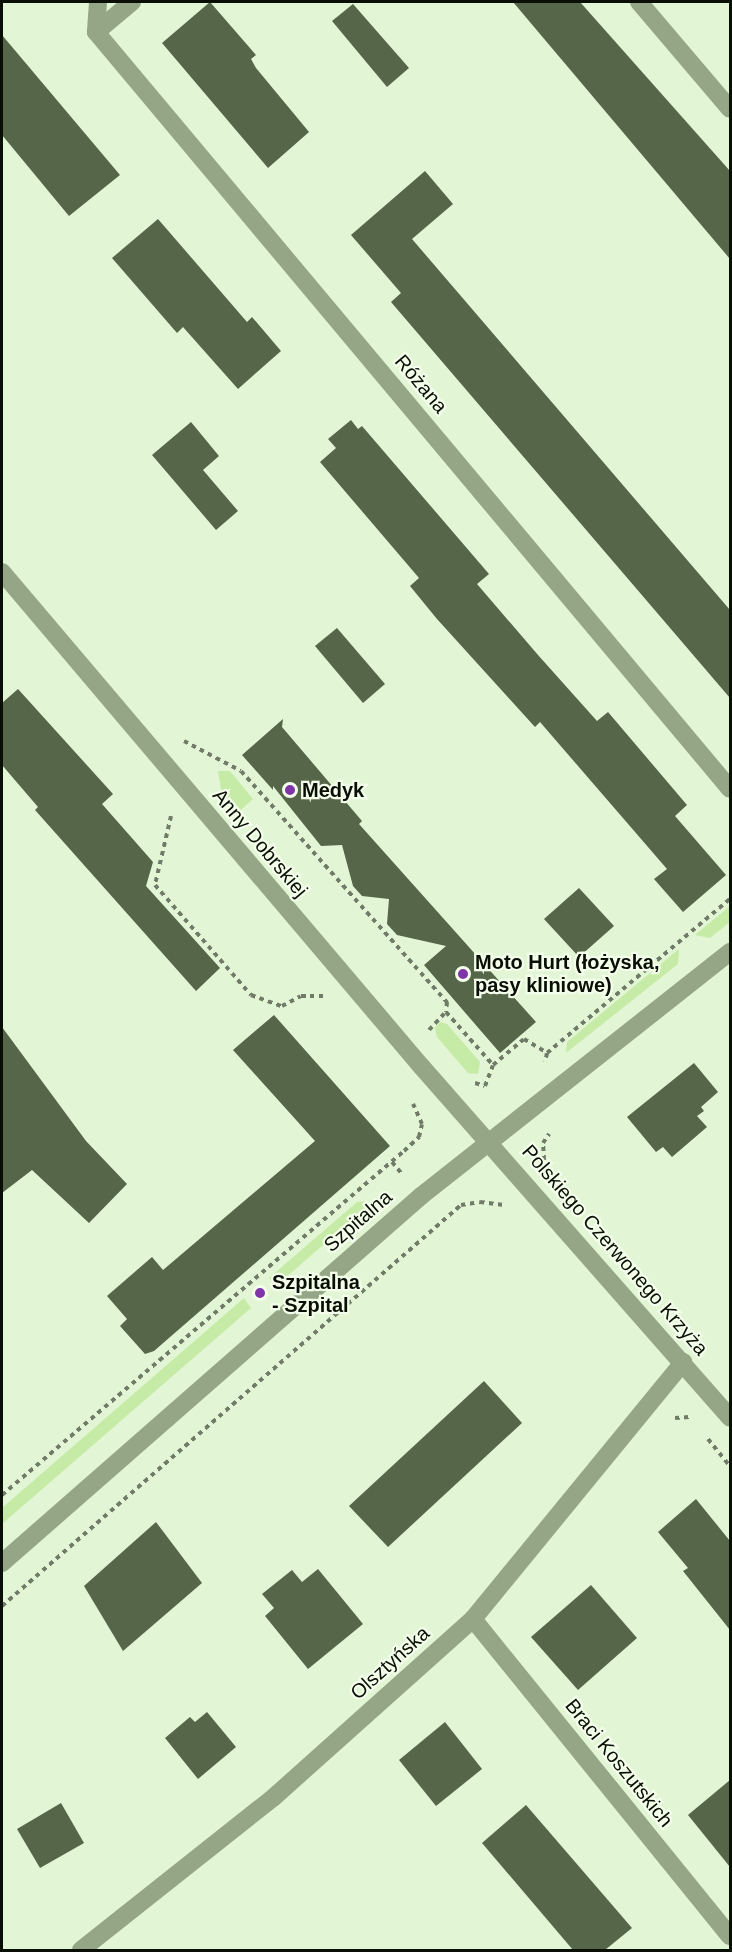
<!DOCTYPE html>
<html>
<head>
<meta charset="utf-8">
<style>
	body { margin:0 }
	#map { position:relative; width:732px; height:1952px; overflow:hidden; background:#e2f5d4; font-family:Arial,sans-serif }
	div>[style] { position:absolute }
	.green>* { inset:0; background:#c6eba7 }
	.building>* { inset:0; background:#566649 }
	.path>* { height:4px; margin-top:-2px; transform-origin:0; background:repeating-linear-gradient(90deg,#707c67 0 4.5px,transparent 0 9px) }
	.minor>* { height:18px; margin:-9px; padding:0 9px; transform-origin:9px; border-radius:9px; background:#94a686 }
	.dots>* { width:16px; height:16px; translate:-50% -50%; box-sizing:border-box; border:3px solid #f4ffeb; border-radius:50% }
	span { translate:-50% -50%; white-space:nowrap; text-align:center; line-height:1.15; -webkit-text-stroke:4.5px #f4ffeb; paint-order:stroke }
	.street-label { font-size:20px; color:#090f05 }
	.poi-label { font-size:20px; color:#090f05; font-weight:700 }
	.left { translate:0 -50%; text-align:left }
	.frame { position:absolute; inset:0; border:3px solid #090f05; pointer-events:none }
</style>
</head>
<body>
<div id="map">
	<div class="green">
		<i style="clip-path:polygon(218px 771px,230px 771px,253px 799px,233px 817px,223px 801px)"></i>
		<i style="clip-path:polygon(730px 906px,730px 922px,710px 938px,695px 935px)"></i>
		<i style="clip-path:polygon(679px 949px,678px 964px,566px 1053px,567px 1042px)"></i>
		<i style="clip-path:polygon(440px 1022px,447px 1024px,480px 1062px,478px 1074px,468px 1073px,437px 1037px,435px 1028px)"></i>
		<i style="clip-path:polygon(367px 1201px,368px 1206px,276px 1286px,269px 1278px,357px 1202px)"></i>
		<i style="clip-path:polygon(244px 1298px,251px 1308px,2px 1524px,2px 1508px)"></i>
	</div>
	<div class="building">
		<i style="clip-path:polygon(210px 2px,256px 55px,251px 59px,256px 68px,309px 132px,268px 168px,162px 43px)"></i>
		<i style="clip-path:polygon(513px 2px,580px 2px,730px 171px,730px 259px)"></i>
		<i style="clip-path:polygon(353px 4px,409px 68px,387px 87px,332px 21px)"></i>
		<i style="clip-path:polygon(2px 35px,120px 175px,69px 216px,2px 135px)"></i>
		<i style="clip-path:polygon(425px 171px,453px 204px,412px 239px,730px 610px,730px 698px,391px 302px,401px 293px,351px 235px)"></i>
		<i style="clip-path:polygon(158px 219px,247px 322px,252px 317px,281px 351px,238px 389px,183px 327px,177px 333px,112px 258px)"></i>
		<i style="clip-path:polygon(351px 420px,358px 429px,362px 426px,489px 574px,477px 584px,538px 655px,597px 721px,608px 712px,687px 805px,675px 816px,726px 875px,683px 912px,654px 879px,667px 869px,540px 722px,535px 727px,437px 619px,410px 586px,419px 578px,320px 462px,336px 448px,328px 439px)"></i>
		<i style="clip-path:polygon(191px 422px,219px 456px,203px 470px,238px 511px,216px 530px,152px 455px)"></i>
		<i style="clip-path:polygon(337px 628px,385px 684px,363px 703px,315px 646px)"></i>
		<i style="clip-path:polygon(18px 689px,113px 794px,102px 804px,153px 862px,146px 886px,220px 968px,196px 991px,35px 810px,38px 807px,2px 765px,2px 703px)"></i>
		<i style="clip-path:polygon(283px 719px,282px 727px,362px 821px,359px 824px,536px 1022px,500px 1053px,424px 965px,446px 946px,397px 935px,387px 924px,389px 899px,362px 896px,353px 886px,342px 845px,321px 846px,273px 786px,273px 790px,242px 755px)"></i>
		<i style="clip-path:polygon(579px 888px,614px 926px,579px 957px,544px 919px)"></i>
		<i style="clip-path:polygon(274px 1015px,390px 1146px,154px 1351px,145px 1354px,120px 1326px,127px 1319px,107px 1296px,152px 1257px,163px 1270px,315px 1141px,233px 1050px)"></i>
		<i style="clip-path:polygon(2px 1027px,86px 1141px,127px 1184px,89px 1223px,32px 1170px,2px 1193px)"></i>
		<i style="clip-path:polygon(694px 1063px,718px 1092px,701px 1107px,704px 1111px,697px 1116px,707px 1127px,672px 1157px,663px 1147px,656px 1152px,627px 1117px)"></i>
		<i style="clip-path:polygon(484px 1381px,522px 1423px,388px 1547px,349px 1506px)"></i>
		<i style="clip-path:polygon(696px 1499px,730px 1541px,730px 1630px,683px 1571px,688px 1568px,658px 1532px)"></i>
		<i style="clip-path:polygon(156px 1522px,202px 1583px,123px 1651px,84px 1586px)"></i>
		<i style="clip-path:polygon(318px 1569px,363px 1624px,308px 1669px,265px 1616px,274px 1608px,262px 1594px,292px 1570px,302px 1582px)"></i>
		<i style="clip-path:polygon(591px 1585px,637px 1638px,578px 1690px,531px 1637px)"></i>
		<i style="clip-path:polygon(207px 1712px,236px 1747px,198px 1779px,165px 1738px,190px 1717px,195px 1722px)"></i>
		<i style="clip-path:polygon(445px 1722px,482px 1769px,436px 1806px,399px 1760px)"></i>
		<i style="clip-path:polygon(730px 1780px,730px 1867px,688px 1815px)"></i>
		<i style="clip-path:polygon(61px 1803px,84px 1843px,40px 1868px,17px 1829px)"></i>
		<i style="clip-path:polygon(526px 1805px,632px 1928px,605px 1950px,573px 1950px,482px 1843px)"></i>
	</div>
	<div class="path">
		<i style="left:184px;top:741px;width:64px;rotate:27.8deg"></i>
		<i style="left:241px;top:771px;width:310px;rotate:48.3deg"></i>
		<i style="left:447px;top:1002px;width:10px;rotate:96deg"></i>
		<i style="left:446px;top:1012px;width:71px;rotate:48.4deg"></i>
		<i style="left:493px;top:1065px;width:40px;rotate:-40deg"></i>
		<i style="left:524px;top:1039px;width:27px;rotate:31deg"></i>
		<i style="left:547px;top:1053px;width:9px;rotate:103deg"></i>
		<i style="left:171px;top:816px;width:71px;rotate:103.1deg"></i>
		<i style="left:155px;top:885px;width:146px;rotate:48.9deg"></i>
		<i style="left:251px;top:995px;width:33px;rotate:20deg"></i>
		<i style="left:282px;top:1006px;width:21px;rotate:-28deg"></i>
		<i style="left:301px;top:996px;width:23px"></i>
		<i style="left:429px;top:1030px;width:25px;rotate:-47deg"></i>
		<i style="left:547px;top:1053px;width:239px;rotate:-40.1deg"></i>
		<i style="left:475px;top:1083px;width:10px;rotate:17deg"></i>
		<i style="left:485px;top:1086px;width:22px;rotate:-69deg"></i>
		<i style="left:544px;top:1160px;width:17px;rotate:-93deg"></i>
		<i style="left:543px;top:1143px;width:11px;rotate:-56deg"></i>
		<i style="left:392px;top:1162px;width:17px;rotate:50deg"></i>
		<i style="left:675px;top:1418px;width:14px;rotate:-4deg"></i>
		<i style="left:708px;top:1439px;width:35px;rotate:51deg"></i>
		<i style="left:2px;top:1495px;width:529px;rotate:-40.55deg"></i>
		<i style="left:404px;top:1151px;width:21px;rotate:-43deg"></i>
		<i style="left:419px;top:1137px;width:13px;rotate:-77deg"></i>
		<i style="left:422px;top:1124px;width:22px;rotate:-114deg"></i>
		<i style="left:2px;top:1606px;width:609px;rotate:-41.14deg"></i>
		<i style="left:461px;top:1205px;width:19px;rotate:-9deg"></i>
		<i style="left:480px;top:1202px;width:24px;rotate:7deg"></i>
	</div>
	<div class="minor">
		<i style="left:98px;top:2px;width:30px;rotate:94deg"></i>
		<i style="left:96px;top:32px;width:987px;rotate:50.05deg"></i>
		<i style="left:639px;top:2px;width:140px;rotate:49.6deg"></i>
		<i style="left:96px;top:32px;width:47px;rotate:-39.8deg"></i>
		<i style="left:2px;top:572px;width:648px;rotate:49.7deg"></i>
		<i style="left:421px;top:1066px;width:468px;rotate:48.7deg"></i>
		<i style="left:2px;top:1563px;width:557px;rotate:-41.21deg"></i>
		<i style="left:421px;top:1196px;width:394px;rotate:-38.3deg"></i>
		<i style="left:473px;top:1619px;width:408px;rotate:51deg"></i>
		<i style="left:81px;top:1950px;width:246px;rotate:-38.4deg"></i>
		<i style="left:274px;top:1797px;width:267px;rotate:-41.8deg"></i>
		<i style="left:473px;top:1619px;width:332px;rotate:-50.7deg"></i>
	</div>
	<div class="dots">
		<i style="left:290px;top:790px;background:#7f35a7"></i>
		<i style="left:463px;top:974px;background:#7f35a7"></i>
		<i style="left:260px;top:1293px;background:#7f35a7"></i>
	</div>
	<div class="street-label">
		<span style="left:421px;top:384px;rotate:50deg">Różana</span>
		<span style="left:260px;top:843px;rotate:50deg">Anny Dobrskiej</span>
		<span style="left:358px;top:1221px;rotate:-41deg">Szpitalna</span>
		<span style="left:615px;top:1250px;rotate:49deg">Polskiego Czerwonego Krzyża</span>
		<span style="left:390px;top:1663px;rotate:-42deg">Olsztyńska</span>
		<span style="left:619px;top:1763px;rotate:51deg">Braci Koszutskich</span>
	</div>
	<div class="poi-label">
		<span class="left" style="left:302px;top:790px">Medyk</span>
		<span class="left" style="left:475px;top:974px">Moto Hurt (łożyska,<br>pasy kliniowe)</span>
		<span class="left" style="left:272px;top:1294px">Szpitalna<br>- Szpital</span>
	</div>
	<div class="frame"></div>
</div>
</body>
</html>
